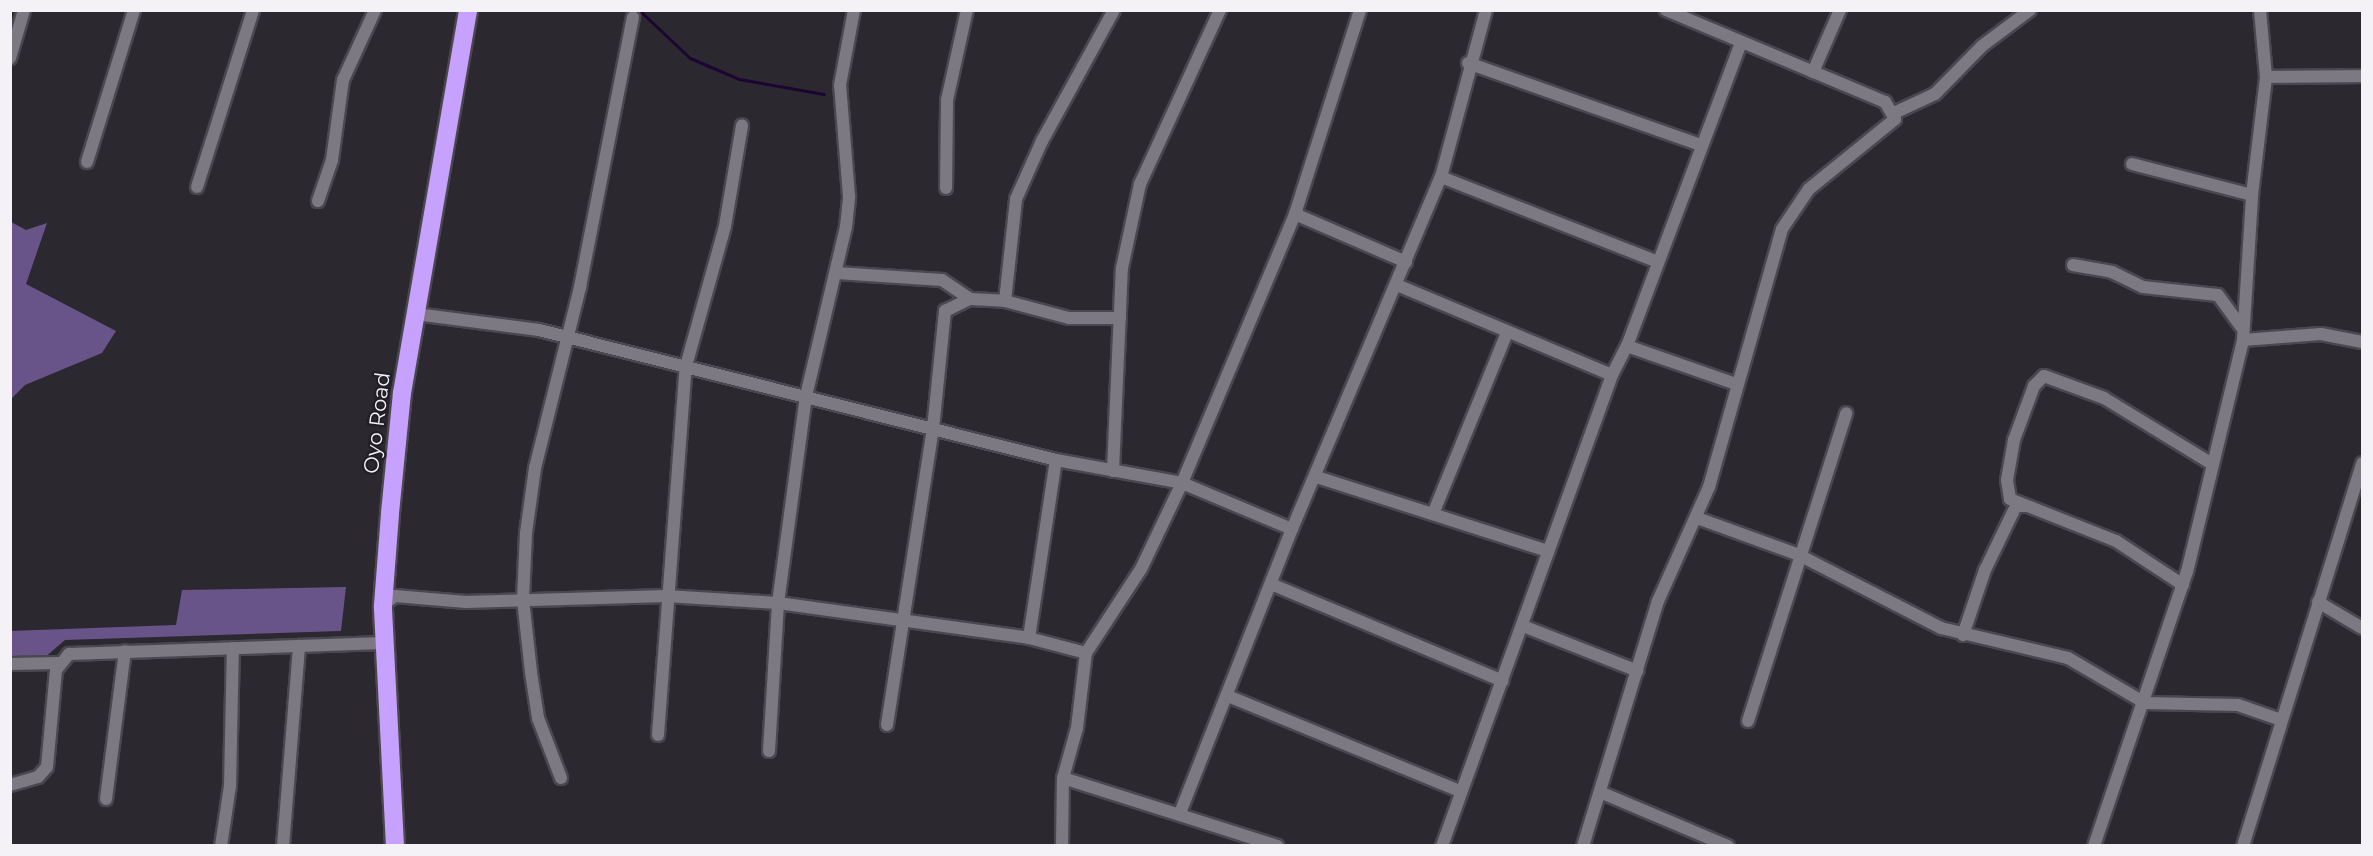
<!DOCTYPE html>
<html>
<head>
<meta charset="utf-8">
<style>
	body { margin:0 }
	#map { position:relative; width:2373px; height:856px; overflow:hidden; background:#2b2830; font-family:Montserrat,sans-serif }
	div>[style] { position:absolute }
	.forest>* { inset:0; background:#69548a }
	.stream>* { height:3px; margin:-1.5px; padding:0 1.5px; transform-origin:1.5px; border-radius:1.5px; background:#1c0433 }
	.roads { filter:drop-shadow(2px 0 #4a474e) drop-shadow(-2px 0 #4a474e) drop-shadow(0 2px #4a474e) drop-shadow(0 -2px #4a474e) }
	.minor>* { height:12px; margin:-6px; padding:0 6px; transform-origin:6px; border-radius:6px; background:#7d7983 }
	.highway>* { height:18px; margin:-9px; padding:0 9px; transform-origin:9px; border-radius:9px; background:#c7a1fe }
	span { translate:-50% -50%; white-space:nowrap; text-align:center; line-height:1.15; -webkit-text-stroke:4.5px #211f26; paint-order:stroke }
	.street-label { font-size:21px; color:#f4f2f7 }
	.frame { position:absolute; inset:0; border:12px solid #f4f2f7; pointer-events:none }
</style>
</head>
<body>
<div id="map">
	<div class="forest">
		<i style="clip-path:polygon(11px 222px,26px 230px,47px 223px,26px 284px,116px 331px,102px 353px,25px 385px,11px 399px)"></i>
		<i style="clip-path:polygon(346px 587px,341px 631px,65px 640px,44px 658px,11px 659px,10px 631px,176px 625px,182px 590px)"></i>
	</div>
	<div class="stream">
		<i style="left:639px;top:10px;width:70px;rotate:43.3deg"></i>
		<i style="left:690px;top:58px;width:53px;rotate:23.2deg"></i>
		<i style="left:739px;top:79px;width:86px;rotate:10deg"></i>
	</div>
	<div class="roads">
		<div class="minor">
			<i style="left:10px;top:58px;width:50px;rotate:-73.7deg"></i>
			<i style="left:1468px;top:63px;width:247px;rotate:19.4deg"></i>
			<i style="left:1813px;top:72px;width:68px;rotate:-66.5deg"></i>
			<i style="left:2266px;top:77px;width:96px;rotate:-0.6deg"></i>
			<i style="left:1894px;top:113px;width:45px;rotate:-24.9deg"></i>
			<i style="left:1935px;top:94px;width:67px;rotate:-45.6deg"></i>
			<i style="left:1982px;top:46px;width:60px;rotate:-36.9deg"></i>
			<i style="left:87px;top:162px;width:159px;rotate:-72.8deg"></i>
			<i style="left:2132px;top:164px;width:124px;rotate:14.5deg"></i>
			<i style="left:1441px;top:177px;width:230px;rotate:21.4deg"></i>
			<i style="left:197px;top:187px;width:186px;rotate:-72.4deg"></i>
			<i style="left:946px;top:188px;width:88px;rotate:-89.3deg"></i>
			<i style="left:947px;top:100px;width:92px;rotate:-77.5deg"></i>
			<i style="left:318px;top:201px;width:43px;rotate:-71.1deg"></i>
			<i style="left:332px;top:160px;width:81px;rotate:-82.2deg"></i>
			<i style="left:343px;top:80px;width:77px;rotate:-65.4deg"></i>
			<i style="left:1295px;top:214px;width:121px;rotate:23.4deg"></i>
			<i style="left:2073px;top:265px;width:40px;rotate:10deg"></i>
			<i style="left:2112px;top:272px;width:34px;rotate:26deg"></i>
			<i style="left:2143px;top:287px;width:75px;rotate:6.1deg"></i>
			<i style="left:2218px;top:295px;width:39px;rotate:54deg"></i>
			<i style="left:837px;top:273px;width:105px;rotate:3.8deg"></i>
			<i style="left:942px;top:280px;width:34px;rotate:34deg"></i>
			<i style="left:1397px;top:285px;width:233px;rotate:22.7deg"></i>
			<i style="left:1005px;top:301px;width:103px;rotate:-83.8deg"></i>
			<i style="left:1016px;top:199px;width:64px;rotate:-65.9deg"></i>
			<i style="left:1042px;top:141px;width:149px;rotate:-61.2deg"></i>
			<i style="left:416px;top:314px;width:124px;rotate:7.4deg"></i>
			<i style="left:539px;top:330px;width:533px;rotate:14.11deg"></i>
			<i style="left:1056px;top:460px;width:128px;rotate:10.3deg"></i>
			<i style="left:1182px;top:483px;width:119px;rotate:22.7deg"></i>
			<i style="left:2243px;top:340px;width:78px;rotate:-4.4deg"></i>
			<i style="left:2321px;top:334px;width:42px;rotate:11deg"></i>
			<i style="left:1627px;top:346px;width:115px;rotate:19.2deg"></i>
			<i style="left:1113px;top:471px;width:203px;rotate:-87.5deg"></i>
			<i style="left:1122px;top:268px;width:86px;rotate:-77.9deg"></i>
			<i style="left:1140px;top:184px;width:192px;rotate:-65.3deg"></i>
			<i style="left:1317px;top:477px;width:242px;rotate:17.8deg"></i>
			<i style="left:1433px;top:514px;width:193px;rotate:-67.8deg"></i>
			<i style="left:1697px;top:518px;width:109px;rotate:19.9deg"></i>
			<i style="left:1799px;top:555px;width:160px;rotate:27.2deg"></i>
			<i style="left:1941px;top:628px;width:130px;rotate:13.3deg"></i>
			<i style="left:2068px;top:658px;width:89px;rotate:30.3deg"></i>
			<i style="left:2145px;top:703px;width:93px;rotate:1.2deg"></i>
			<i style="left:2238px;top:705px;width:46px;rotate:19.2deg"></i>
			<i style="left:1271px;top:584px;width:251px;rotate:22.7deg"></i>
			<i style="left:2183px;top:585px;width:80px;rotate:-146.7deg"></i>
			<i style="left:2116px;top:541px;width:114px;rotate:-158.4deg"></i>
			<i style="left:2010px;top:499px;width:19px;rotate:-99deg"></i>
			<i style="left:2007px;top:480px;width:41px;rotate:-80.1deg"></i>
			<i style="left:2014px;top:440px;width:58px;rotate:-69.7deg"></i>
			<i style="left:2034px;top:386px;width:14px;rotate:-45deg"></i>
			<i style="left:2044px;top:376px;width:64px;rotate:20.1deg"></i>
			<i style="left:2104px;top:398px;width:127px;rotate:31.4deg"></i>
			<i style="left:2318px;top:602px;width:51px;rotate:30.6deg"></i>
			<i style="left:383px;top:605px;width:15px;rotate:-37deg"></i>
			<i style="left:395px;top:596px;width:71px;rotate:4.8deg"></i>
			<i style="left:466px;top:602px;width:200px;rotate:-1.7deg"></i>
			<i style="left:666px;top:596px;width:112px;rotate:3.6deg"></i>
			<i style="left:778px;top:603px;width:253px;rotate:7.9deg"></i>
			<i style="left:1029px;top:638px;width:59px;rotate:14.7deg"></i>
			<i style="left:1523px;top:626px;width:123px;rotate:21.4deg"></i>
			<i style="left:1963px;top:635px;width:69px;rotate:-71.3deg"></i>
			<i style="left:1985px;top:570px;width:71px;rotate:-64.2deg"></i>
			<i style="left:2016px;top:506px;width:10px"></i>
			<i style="left:1029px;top:638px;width:180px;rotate:-81.4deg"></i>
			<i style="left:10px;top:664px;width:48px;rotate:-1.2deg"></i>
			<i style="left:1228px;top:696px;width:251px;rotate:22.3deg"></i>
			<i style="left:1748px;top:721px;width:323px;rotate:-72.3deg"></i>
			<i style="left:887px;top:725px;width:300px;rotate:-81.2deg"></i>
			<i style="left:933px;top:429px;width:119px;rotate:-84.2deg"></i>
			<i style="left:945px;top:311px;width:28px;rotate:-26deg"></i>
			<i style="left:970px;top:299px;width:35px;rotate:3deg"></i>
			<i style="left:1005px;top:301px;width:66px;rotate:14.9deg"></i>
			<i style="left:1069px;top:318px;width:51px"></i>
			<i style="left:658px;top:735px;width:370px;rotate:-85.7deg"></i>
			<i style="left:686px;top:366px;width:145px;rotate:-74.4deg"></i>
			<i style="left:725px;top:226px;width:102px;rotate:-80.4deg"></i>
			<i style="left:769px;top:751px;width:148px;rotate:-86.5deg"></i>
			<i style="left:778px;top:603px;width:209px;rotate:-82.3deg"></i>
			<i style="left:806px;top:396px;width:174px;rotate:-76.7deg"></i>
			<i style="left:846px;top:227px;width:31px;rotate:-84deg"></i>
			<i style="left:849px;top:196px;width:111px;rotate:-94.6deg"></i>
			<i style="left:840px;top:85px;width:76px;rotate:-79.4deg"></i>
			<i style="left:561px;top:778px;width:64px;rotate:-111deg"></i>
			<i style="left:538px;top:718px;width:47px;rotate:-98.7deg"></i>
			<i style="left:531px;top:672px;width:73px;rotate:-96.3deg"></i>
			<i style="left:523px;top:599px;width:66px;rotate:-87.4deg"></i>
			<i style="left:526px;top:533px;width:66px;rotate:-82.1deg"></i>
			<i style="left:535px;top:468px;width:187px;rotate:-76deg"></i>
			<i style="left:580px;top:287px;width:275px;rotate:-78.9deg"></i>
			<i style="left:1063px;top:778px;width:225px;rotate:17.6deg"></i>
			<i style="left:10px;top:785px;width:29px;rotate:-16deg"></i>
			<i style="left:38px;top:777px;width:13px;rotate:-48deg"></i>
			<i style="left:47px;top:767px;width:97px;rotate:-84.7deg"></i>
			<i style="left:56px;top:670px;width:21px;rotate:-51deg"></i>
			<i style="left:69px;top:654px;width:316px;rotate:-2deg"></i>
			<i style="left:1600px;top:792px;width:139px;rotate:22.9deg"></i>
			<i style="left:106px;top:799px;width:149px;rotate:-82.7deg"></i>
			<i style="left:1180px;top:813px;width:305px;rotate:-68.5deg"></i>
			<i style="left:1292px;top:529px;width:382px;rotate:-67.1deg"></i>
			<i style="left:1441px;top:177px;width:173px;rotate:-74.9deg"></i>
			<i style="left:221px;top:846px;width:61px;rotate:-81.5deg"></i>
			<i style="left:230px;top:786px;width:138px;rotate:-88.8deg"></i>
			<i style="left:283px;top:846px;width:201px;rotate:-85.4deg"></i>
			<i style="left:1062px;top:846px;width:68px;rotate:-89.2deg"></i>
			<i style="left:1063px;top:778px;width:52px;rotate:-74.4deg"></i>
			<i style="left:1077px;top:728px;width:76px;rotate:-83.2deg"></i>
			<i style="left:1086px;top:653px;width:100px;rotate:-56.8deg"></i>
			<i style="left:1141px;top:569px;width:95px;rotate:-64.5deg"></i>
			<i style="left:1182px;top:483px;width:292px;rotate:-67.2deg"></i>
			<i style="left:1295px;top:214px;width:214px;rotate:-72.3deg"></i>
			<i style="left:1442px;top:846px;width:501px;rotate:-70.15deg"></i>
			<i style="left:1612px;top:375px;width:33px;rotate:-63deg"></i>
			<i style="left:1627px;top:346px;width:322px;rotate:-69.4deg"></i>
			<i style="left:1583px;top:846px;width:256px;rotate:-73deg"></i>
			<i style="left:1658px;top:601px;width:125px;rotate:-65.9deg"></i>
			<i style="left:1709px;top:487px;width:268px;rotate:-74.2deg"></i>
			<i style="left:1782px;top:229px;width:48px;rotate:-56deg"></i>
			<i style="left:1809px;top:189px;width:111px;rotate:-39.1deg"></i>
			<i style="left:1895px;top:119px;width:20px;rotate:-120deg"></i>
			<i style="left:1885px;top:102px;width:238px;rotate:-157.2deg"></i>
			<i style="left:2094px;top:846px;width:289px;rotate:-71.3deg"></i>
			<i style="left:2187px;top:572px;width:239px;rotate:-76.4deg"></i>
			<i style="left:2243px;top:340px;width:145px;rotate:-86.4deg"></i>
			<i style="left:2252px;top:195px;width:119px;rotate:-83.2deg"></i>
			<i style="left:2266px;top:77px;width:67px;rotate:-95.1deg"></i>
			<i style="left:2243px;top:846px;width:401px;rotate:-72.7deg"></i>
		</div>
		<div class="highway">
			<i style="left:395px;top:846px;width:241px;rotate:-92.9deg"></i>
			<i style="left:383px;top:605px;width:92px;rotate:-85.6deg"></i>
			<i style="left:390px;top:513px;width:121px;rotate:-84.3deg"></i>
			<i style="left:402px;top:393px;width:389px;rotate:-80.2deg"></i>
		</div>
	</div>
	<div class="street-label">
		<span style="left:377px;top:423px;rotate:-83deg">Oyo Road</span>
	</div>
	<div class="frame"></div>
</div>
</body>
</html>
